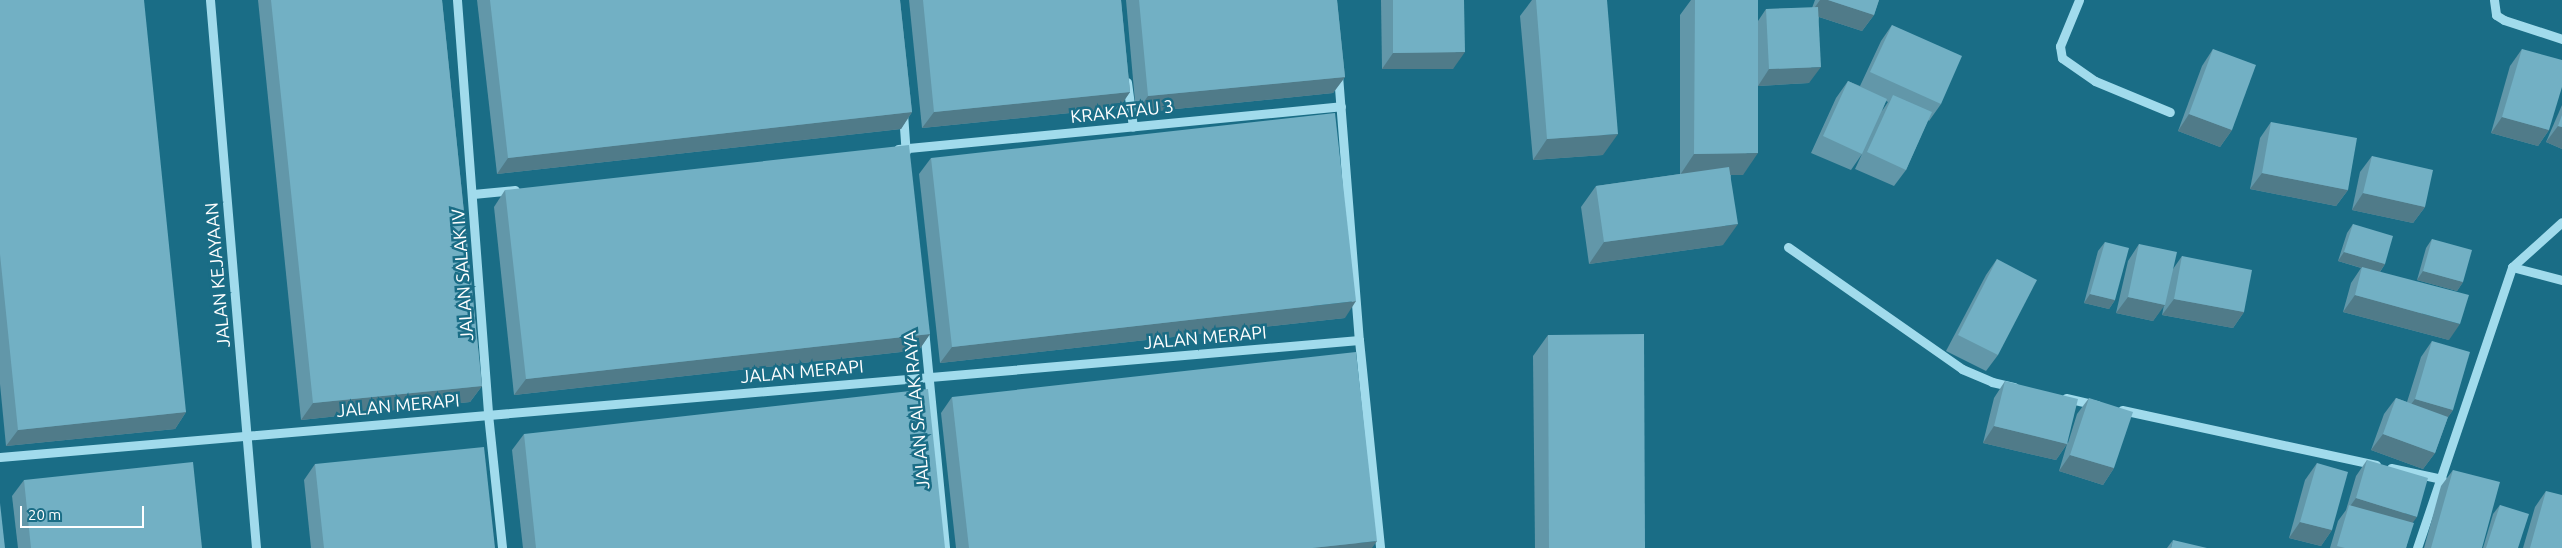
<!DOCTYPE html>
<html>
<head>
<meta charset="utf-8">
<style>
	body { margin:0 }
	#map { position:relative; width:2562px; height:548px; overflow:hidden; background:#1a6d86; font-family:Ubuntu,sans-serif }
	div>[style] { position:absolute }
	.minor>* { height:9px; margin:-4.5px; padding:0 4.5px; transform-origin:4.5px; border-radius:4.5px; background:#a1dbec }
	.wall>* { inset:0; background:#6297a9 }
	.shaded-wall>* { inset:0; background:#507b89 }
	.building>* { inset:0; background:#72b0c4 }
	span { translate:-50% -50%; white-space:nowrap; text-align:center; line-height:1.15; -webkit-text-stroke:5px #1a6d86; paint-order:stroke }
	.street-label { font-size:18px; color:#fff }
	.scale { position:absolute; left:20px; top:506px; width:124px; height:22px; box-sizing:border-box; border:2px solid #fff; border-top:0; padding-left:6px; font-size:15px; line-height:18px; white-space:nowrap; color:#fff; -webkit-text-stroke:4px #1a6d86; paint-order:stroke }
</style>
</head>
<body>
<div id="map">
	<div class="minor">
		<i style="left:210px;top:0;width:550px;rotate:85.2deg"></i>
		<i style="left:457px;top:0;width:415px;rotate:85.7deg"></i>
		<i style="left:488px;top:414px;width:135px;rotate:84deg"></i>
		<i style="left:2079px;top:0;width:50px;rotate:112.4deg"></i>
		<i style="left:2060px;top:46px;width:12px;rotate:81deg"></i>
		<i style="left:2062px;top:58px;width:40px;rotate:34.9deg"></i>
		<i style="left:2095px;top:81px;width:81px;rotate:22.5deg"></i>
		<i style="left:2494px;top:0;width:15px;rotate:82deg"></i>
		<i style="left:2496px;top:15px;width:9px;rotate:32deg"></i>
		<i style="left:2504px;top:20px;width:61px;rotate:18.1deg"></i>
		<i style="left:1338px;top:75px;width:266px;rotate:85.5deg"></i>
		<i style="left:1359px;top:340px;width:209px;rotate:84.2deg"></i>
		<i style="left:1127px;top:82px;width:45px;rotate:82.4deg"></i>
		<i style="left:903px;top:113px;width:39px;rotate:86deg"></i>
		<i style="left:898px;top:149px;width:445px;rotate:-5.5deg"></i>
		<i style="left:473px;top:194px;width:42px;rotate:-5.4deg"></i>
		<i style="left:1788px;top:247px;width:213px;rotate:35deg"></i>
		<i style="left:1962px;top:369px;width:33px;rotate:23deg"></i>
		<i style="left:1992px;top:382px;width:23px;rotate:13deg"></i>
		<i style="left:2512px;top:267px;width:52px;rotate:14.6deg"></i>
		<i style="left:924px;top:329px;width:220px;rotate:84.5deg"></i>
		<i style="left:2066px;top:398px;width:32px;rotate:13deg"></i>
		<i style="left:2122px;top:410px;width:260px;rotate:12.2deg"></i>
		<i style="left:0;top:457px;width:1364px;rotate:-4.92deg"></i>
		<i style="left:2391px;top:468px;width:52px;rotate:12.2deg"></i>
		<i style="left:2417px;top:548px;width:297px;rotate:-71.3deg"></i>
		<i style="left:2512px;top:267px;width:67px;rotate:-42deg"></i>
	</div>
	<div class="wall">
		<i style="clip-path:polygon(0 0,186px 412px,175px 429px,6px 446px,0 384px)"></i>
		<i style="clip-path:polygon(258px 0,442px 0,482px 386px,470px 402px,301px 420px)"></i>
		<i style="clip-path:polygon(477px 0,900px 0,912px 112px,901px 129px,497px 174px)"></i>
		<i style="clip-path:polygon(909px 0,1121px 0,1130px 92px,1119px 108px,922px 128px)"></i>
		<i style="clip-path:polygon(1126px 0,1337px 0,1345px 77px,1333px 93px,1136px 113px)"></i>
		<i style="clip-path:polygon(1381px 0,1464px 0,1453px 69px,1382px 69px)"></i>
		<i style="clip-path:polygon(1532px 0,1607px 0,1603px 155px,1533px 160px,1520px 16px)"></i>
		<i style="clip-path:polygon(1691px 0,1758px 0,1758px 21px,1766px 9px,1812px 8px,1815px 0,1879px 0,1874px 15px,1862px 31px,1819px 17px,1809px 83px,1758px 86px,1743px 175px,1731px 175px,1723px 245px,1589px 264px,1581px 207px,1596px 186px,1680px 174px,1680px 15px)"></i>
		<i style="clip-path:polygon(evenodd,1892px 25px,1941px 104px,1929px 121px,1928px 120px,1906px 170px,1894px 186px,1855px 169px,1862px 154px,1851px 170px,1811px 153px,1836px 98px,1848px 81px,1860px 86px,1881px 41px,1892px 25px,1886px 101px,1888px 102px,1882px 111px,1886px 101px)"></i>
		<i style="clip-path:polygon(2213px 49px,2232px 130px,2220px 147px,2178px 131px,2202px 66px)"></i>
		<i style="clip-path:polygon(2522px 49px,2549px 130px,2538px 146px,2491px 133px,2510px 66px)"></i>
		<i style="clip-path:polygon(2562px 105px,2562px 149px,2546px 142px)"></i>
		<i style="clip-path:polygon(2271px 122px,2348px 190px,2336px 206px,2250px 189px,2260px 138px)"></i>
		<i style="clip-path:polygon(2372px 156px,2425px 207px,2413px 223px,2352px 210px,2360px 172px)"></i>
		<i style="clip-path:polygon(931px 158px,1345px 318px,940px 363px,919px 174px)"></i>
		<i style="clip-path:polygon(505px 190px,930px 334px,919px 350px,514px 395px,494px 207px)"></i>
		<i style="clip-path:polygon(2353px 224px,2385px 264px,2380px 272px,2449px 340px,2343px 312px,2351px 283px,2361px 268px,2338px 261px,2347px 233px)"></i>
		<i style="clip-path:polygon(2432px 239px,2463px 282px,2457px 291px,2417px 280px,2426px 248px)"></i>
		<i style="clip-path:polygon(2105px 242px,2115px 300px,2109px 309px,2084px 303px,2098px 251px)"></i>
		<i style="clip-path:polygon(2139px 244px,2173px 269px,2182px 256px,2244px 312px,2233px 328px,2162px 315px,2164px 305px,2153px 321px,2116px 313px,2128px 261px)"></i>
		<i style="clip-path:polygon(1997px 259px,1998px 355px,1986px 371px,1946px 351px,1986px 275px)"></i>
		<i style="clip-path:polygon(1548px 335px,1645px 548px,1535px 548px,1533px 356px)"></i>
		<i style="clip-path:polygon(2432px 341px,2453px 410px,2448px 417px,2435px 453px,2423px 469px,2371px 450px,2384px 414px,2396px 398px,2407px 402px,2421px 357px)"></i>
		<i style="clip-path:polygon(2005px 381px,2068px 443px,2077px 414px,2089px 398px,2114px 468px,2103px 485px,2059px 471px,2067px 444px,2056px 460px,1983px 443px,1994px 398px)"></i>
		<i style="clip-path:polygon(952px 397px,1372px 548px,956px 548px,941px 413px)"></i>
		<i style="clip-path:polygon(524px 434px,945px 548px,523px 548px,512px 450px)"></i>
		<i style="clip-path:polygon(2367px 460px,2412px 523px,2406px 548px,2330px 548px,2338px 521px,2346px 510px,2356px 476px)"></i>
		<i style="clip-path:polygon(2317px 463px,2332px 530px,2321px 546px,2289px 538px,2305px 480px)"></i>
		<i style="clip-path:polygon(315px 464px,495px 548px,311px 548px,304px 480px)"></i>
		<i style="clip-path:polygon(2453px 470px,2482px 548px,2424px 548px,2441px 486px)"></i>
		<i style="clip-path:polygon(24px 480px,202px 548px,18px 548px,12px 496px)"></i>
		<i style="clip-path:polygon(2546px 491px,2562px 548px,2523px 548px,2535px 507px)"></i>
		<i style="clip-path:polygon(2500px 505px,2518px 548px,2483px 548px,2493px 514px)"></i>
		<i style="clip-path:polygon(2173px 540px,2171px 548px,2167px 548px)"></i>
	</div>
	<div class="shaded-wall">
		<i style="clip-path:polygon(1820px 0,1828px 0,1874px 15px,1862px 31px,1810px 14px)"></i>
		<i style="clip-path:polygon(1465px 52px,1453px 69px,1382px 69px,1393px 53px)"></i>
		<i style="clip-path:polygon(1821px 67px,1809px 83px,1758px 86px,1769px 69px)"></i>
		<i style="clip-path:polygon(1345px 77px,1333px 93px,1136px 113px,1148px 96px)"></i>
		<i style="clip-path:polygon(1130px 92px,1119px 108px,922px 128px,934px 112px)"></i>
		<i style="clip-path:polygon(912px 112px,901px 129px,497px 174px,508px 158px)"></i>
		<i style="clip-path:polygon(2189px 114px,2232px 130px,2220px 147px,2178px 131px)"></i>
		<i style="clip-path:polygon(2502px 117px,2549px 130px,2538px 146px,2491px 133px)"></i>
		<i style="clip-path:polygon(2558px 126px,2562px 127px,2562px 149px,2546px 142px)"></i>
		<i style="clip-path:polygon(1618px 134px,1603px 155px,1533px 160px,1547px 139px)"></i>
		<i style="clip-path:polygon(1758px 153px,1743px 175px,1680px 175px,1694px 154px)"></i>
		<i style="clip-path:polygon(2262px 173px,2348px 190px,2336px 206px,2250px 189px)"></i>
		<i style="clip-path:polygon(2363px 193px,2425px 207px,2413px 223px,2352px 210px)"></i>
		<i style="clip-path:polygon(1738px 224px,1723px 245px,1589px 264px,1604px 242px)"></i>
		<i style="clip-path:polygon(2344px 252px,2385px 264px,2379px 273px,2338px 261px)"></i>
		<i style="clip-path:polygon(2423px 271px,2463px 282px,2457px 291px,2417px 280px)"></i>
		<i style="clip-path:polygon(2090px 294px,2115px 300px,2109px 309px,2084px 303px)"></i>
		<i style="clip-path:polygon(2355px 295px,2460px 324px,2449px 340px,2343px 312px)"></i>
		<i style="clip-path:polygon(2128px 297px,2165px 305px,2153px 321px,2116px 313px)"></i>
		<i style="clip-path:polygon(2174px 299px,2244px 312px,2233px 328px,2162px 315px)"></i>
		<i style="clip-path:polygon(1356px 301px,1345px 318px,940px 363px,952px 347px)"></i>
		<i style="clip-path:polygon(930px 334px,919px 350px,514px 395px,526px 379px)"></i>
		<i style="clip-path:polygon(482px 386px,470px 402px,301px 420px,313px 403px)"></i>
		<i style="clip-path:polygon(2415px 399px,2453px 410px,2441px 427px,2403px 415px)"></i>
		<i style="clip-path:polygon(186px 412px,175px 429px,6px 446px,18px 430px)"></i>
		<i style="clip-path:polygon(1994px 426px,2067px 444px,2056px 460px,1983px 443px)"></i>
		<i style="clip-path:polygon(2383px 434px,2435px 453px,2423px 469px,2371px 450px)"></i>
		<i style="clip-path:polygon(2070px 455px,2114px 468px,2103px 485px,2059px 471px)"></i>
		<i style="clip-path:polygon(2356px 498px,2417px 517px,2405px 533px,2348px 509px)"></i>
		<i style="clip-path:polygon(2300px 522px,2332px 530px,2321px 546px,2289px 538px)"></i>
		<i style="clip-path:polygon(1377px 541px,1372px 548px,1312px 548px)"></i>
	</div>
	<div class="building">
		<i style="clip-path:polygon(0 0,144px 0,186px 412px,18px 430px,0 254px)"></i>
		<i style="clip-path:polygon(271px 0,442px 0,482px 386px,313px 403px)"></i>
		<i style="clip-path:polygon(490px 0,900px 0,912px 112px,508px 158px)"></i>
		<i style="clip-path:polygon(923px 0,1121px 0,1130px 92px,934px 112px)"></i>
		<i style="clip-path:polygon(1139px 0,1337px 0,1345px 77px,1148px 96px)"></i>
		<i style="clip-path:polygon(1393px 0,1464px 0,1465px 52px,1393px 53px)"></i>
		<i style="clip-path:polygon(1536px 0,1607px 0,1618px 134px,1547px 139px)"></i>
		<i style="clip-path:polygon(1695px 0,1758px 0,1758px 153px,1694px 154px)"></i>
		<i style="clip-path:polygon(1828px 0,1879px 0,1874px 15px)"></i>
		<i style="clip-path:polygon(1818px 7px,1821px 67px,1769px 69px,1766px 9px)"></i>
		<i style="clip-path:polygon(1892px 25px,1962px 56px,1941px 104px,1870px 72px)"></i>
		<i style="clip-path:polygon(2213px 49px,2256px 65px,2232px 130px,2189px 114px)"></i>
		<i style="clip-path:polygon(2522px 49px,2562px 60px,2562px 87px,2549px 130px,2502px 117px)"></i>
		<i style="clip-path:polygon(1848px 81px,1887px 99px,1862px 154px,1823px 136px)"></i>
		<i style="clip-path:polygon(1893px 95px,1932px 112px,1906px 170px,1867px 152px)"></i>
		<i style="clip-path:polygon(1335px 113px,1356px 301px,952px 347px,931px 158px)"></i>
		<i style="clip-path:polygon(2562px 115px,2562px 127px,2558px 126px)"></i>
		<i style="clip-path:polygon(2271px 122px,2357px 138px,2348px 190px,2262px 173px)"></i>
		<i style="clip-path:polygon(909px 145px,930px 334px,526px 379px,505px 190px)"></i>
		<i style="clip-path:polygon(2372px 156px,2433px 170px,2425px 207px,2363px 193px)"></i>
		<i style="clip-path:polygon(1729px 167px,1738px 224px,1604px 242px,1596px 186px)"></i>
		<i style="clip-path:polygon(2353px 224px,2393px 236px,2385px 264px,2344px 252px)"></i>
		<i style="clip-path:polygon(2432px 239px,2472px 250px,2463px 282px,2423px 271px)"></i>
		<i style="clip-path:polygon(2105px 242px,2129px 248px,2115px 300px,2090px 294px)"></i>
		<i style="clip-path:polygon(2139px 244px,2177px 252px,2165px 305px,2128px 297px)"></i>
		<i style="clip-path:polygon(2182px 256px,2252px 270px,2244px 312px,2174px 299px)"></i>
		<i style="clip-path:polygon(1997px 259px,2037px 280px,1998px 355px,1958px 335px)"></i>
		<i style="clip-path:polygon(2362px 267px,2469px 295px,2460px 324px,2355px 295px)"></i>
		<i style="clip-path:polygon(1644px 334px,1645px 548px,1549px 548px,1548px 335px)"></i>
		<i style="clip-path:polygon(2432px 341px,2470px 352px,2453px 410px,2415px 399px)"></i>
		<i style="clip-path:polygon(1356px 352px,1377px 541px,1312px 548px,969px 548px,952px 397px)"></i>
		<i style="clip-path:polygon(2005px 381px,2078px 399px,2067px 444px,1994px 426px)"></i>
		<i style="clip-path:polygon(928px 389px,945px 548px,536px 548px,524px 434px)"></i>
		<i style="clip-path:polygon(2089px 398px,2133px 412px,2114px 468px,2070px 455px)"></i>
		<i style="clip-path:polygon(2396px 398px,2448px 417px,2435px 453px,2383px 434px)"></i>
		<i style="clip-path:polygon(484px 447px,495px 548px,324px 548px,315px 464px)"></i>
		<i style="clip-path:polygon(2367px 460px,2428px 478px,2417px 517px,2356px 498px)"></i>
		<i style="clip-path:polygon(193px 462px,202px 548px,31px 548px,24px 480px)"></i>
		<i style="clip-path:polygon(2317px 463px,2348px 472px,2332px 530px,2300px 522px)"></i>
		<i style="clip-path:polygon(2453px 470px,2500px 482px,2482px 548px,2431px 548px)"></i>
		<i style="clip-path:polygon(2546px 491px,2562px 495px,2562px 548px,2530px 548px)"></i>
		<i style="clip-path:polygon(0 503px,5px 548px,0 548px)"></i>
		<i style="clip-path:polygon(2349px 505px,2414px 523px,2406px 548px,2345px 548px,2337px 546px)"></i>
		<i style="clip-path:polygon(2500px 505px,2529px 514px,2518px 548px,2486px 548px)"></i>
		<i style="clip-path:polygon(2173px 540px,2207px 548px,2171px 548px)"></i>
	</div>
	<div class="street-label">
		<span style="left:1122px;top:111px;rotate:-6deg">KRAKATAU 3</span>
		<span style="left:217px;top:275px;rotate:-95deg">JALAN KEJAYAAN</span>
		<span style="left:462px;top:275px;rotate:-94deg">JALAN SALAK IV</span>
		<span style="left:1205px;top:337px;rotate:-5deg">JALAN MERAPI</span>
		<span style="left:802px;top:371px;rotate:-5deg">JALAN MERAPI</span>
		<span style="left:398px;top:405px;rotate:-5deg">JALAN MERAPI</span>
		<span style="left:916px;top:410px;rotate:-95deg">JALAN SALAK RAYA</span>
	</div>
	<div class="scale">20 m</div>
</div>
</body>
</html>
